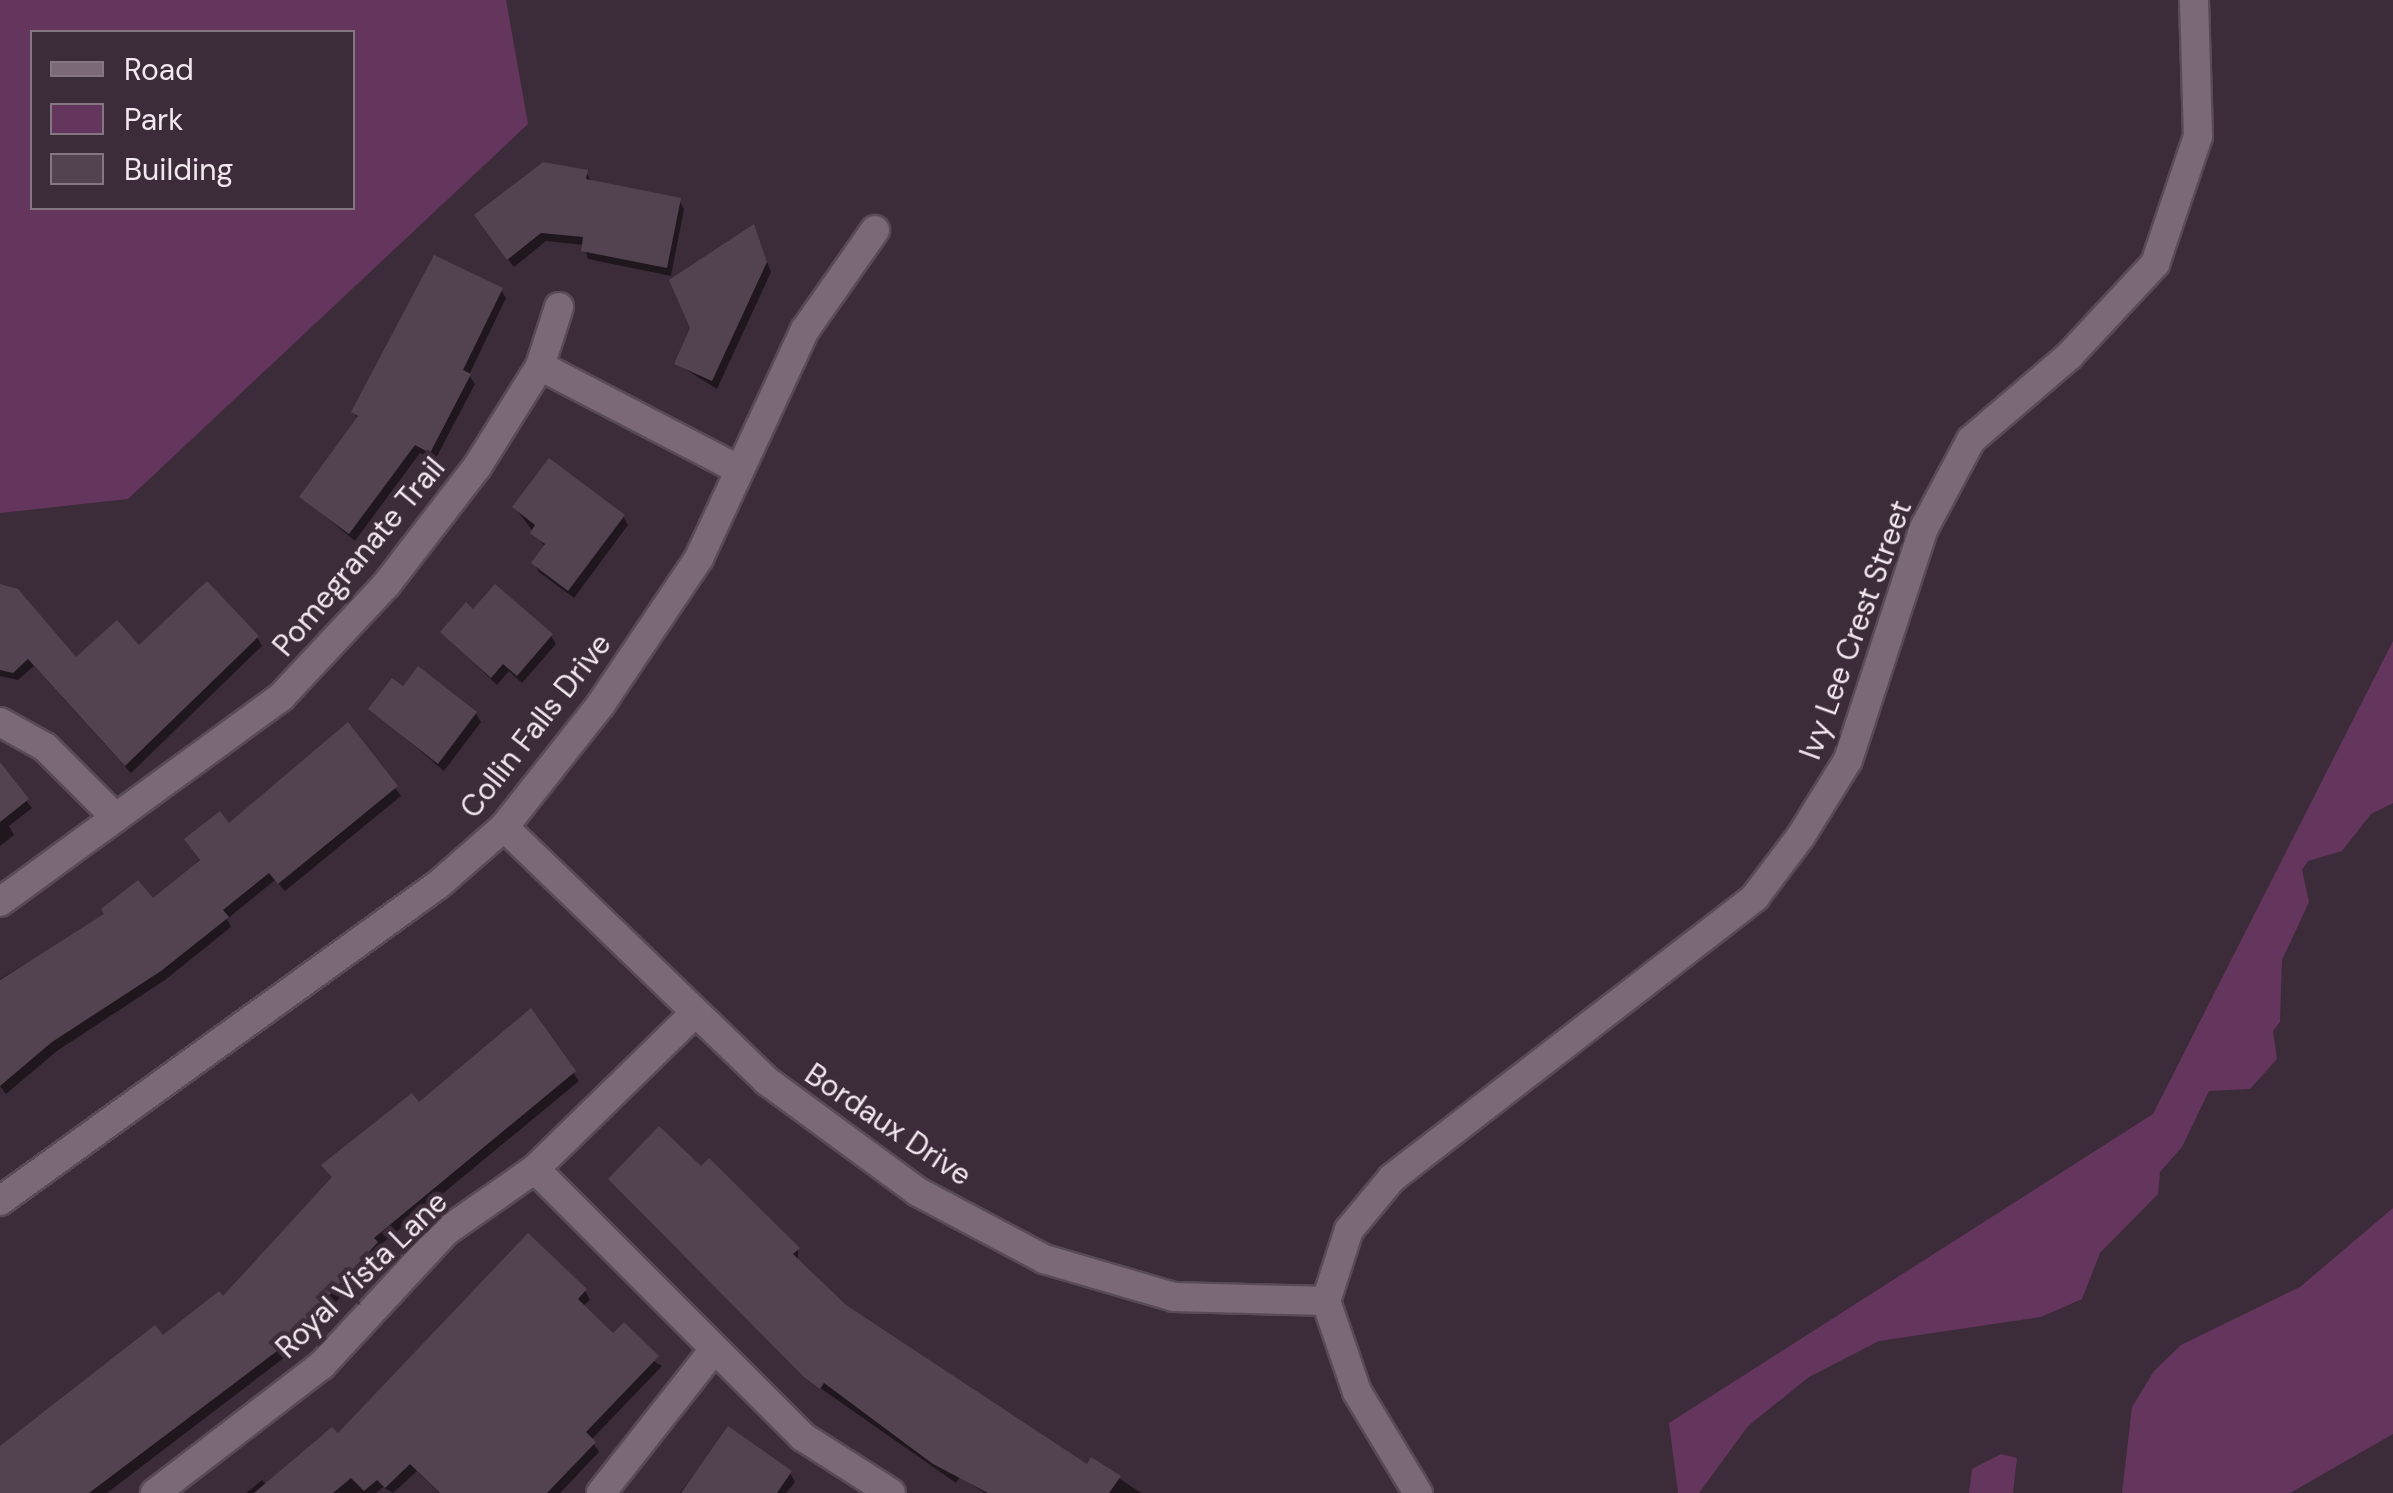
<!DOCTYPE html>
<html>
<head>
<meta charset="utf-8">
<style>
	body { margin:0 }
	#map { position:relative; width:2393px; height:1493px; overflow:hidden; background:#3c2c39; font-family:"DM Sans",sans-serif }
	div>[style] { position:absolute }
	.green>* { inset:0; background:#64355d }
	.shadow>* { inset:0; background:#0007 }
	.building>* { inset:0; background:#534250 }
	.roads { filter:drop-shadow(2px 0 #594b56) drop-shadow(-2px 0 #594b56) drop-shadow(0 2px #594b56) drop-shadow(0 -2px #594b56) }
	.minor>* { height:28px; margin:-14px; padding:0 14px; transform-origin:14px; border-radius:14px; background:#7c6978 }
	span { translate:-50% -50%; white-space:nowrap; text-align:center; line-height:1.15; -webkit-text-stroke:9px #3c2c39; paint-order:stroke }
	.street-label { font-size:30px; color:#f3e8f0 }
	.legend { position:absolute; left:30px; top:30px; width:325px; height:180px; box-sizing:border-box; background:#3c2c39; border:2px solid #857782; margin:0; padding:12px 18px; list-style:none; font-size:30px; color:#f3e8f0 }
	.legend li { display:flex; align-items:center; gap:20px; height:50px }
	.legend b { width:50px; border:2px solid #857782 }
</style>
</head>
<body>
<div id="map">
	<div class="green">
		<i style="clip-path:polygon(evenodd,0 0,506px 0,528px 124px,128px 499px,0 513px,0 0,32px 32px,352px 32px,352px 208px,32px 208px,32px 32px)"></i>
		<i style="clip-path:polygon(2393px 641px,2393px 803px,2371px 814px,2342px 851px,2308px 861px,2302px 870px,2309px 902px,2282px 960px,2280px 1022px,2273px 1031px,2277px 1059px,2250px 1089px,2209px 1091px,2182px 1147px,2160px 1172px,2158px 1194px,2100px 1253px,2082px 1299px,2041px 1317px,1879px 1341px,1809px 1377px,1748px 1426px,1699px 1493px,1678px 1493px,1669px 1423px,2153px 1114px)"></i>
		<i style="clip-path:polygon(2393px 1208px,2393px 1434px,2290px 1493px,2122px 1493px,2132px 1407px,2154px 1371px,2181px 1345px,2300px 1287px)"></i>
		<i style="clip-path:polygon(2001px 1454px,2017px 1458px,2013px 1493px,1969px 1493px,1972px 1469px)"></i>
	</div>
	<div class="shadow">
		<i style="clip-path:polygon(586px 172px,592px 183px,679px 200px,684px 209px,671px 276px,588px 259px,584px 245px,546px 241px,514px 267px,482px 225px)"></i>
		<i style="clip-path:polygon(757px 236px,771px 272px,717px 389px,677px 364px)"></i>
		<i style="clip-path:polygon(501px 290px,506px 298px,469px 375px,475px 384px,435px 460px,420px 453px,355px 541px,302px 497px,358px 420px,354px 412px)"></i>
		<i style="clip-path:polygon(515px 508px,623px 516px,628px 525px,574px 598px,539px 572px,534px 563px,546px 548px)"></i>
		<i style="clip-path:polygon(0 586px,76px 661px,257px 637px,262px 646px,131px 773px,34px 666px,18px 680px,0 676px)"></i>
		<i style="clip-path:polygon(474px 612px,551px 636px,556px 644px,522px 683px,509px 671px,497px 685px,443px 633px)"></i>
		<i style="clip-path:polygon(403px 690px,476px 714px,481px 722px,444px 771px,371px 709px)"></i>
		<i style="clip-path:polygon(348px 725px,401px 796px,285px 891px,275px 880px,227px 919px,231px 927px,165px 980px,57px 1051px,6px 1094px,0 1086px,0 979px,107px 915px,153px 902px)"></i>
		<i style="clip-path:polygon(0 766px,32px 808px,9px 826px,14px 835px,0 846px)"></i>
		<i style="clip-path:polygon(530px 1012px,579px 1081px,378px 1247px,381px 1253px,285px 1357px,107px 1493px,0 1493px,0 1451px,223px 1299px,419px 1106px)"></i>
		<i style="clip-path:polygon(701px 1170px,798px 1249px,798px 1262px,844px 1307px,1088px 1467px,1092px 1460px,1141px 1493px,985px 1493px,960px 1477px,956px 1483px,813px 1383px,611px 1180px)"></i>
		<i style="clip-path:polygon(585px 1291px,590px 1300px,582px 1307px,613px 1337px,662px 1366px,591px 1440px,599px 1452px,560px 1493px,439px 1493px,417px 1471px,393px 1493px,383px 1487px,376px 1493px,246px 1493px,262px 1480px,267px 1486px,338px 1436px)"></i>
		<i style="clip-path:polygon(728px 1430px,790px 1473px,795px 1482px,786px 1493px,680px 1493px)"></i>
	</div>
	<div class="building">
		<i style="clip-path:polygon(543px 162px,588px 170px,586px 179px,681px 198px,667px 268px,581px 251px,583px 237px,541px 233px,507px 260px,474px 215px)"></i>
		<i style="clip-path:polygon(754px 224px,767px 262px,712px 381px,674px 364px,690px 328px,669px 280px)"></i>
		<i style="clip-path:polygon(434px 255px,503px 288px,463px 370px,471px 374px,430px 453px,415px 445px,349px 534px,299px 497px,358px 416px,351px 412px)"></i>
		<i style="clip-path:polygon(549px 458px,625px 515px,568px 591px,531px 563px,545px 544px,530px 533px,535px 525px,512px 507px)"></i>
		<i style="clip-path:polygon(207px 581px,259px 636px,125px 766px,28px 659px,13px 673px,0 670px,0 584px,18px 589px,76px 657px,117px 620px,139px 645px)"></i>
		<i style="clip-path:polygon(495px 584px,553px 634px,517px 676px,503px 664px,491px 678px,440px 632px,466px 602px,473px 609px)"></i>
		<i style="clip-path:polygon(418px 666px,477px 712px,438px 764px,368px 709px,392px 678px,403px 686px)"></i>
		<i style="clip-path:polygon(348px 722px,398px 786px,278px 884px,269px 873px,223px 910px,229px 917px,161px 971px,52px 1042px,0 1086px,0 980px,104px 914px,101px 909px,138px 880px,153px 898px,200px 860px,184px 839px,220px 811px,229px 823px)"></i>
		<i style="clip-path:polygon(0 762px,29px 799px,0 822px)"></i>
		<i style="clip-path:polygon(531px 1008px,576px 1071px,374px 1238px,378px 1242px,281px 1348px,89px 1493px,0 1493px,0 1446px,155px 1325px,163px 1335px,219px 1291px,223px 1296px,332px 1177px,321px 1165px,412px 1093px,419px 1102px)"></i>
		<i style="clip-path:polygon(659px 1126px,701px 1166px,709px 1158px,800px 1248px,793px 1254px,846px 1305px,1087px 1464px,1091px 1457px,1121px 1476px,1109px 1493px,988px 1493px,933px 1464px,824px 1383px,820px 1389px,804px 1377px,608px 1179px)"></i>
		<i style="clip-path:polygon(528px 1233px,587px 1289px,578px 1299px,613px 1333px,624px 1322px,659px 1356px,586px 1432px,596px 1442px,547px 1493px,440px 1493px,410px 1464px,385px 1488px,377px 1480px,364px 1491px,351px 1478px,333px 1493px,254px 1493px,332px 1427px,338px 1433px)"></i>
		<i style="clip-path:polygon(728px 1426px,792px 1471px,777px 1493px,681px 1493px)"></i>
	</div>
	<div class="roads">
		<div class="minor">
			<i style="left:540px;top:366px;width:225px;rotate:27.5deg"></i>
			<i style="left:0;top:722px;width:51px;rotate:29.1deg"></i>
			<i style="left:45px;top:747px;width:100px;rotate:45deg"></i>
			<i style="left:504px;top:827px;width:366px;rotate:44deg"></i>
			<i style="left:767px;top:1081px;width:187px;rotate:36.3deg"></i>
			<i style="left:918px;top:1192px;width:143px;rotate:28deg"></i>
			<i style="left:1044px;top:1259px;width:135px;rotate:16.3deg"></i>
			<i style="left:1174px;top:1297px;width:152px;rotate:1.5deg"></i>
			<i style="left:0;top:902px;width:349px;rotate:-36.1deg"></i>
			<i style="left:282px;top:696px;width:152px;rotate:-46.9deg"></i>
			<i style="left:386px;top:585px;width:149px;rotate:-52.4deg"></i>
			<i style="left:477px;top:467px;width:119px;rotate:-58deg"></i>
			<i style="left:540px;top:366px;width:62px;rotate:-72.1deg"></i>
			<i style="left:535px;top:1169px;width:379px;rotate:45deg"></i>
			<i style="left:803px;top:1437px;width:104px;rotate:32.5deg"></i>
			<i style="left:0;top:1201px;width:541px;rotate:-35.83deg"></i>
			<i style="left:439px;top:884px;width:86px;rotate:-41.2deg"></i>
			<i style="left:504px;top:827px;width:157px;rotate:-51.7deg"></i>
			<i style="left:601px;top:704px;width:176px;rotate:-56.1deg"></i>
			<i style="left:699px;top:558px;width:251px;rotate:-65.1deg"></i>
			<i style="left:805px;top:330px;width:122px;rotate:-55deg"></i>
			<i style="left:155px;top:1493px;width:210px;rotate:-37.5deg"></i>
			<i style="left:322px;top:1365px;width:181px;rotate:-47.2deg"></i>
			<i style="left:445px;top:1232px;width:110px;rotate:-35deg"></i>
			<i style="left:535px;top:1169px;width:223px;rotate:-44.3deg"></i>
			<i style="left:601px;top:1493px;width:179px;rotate:-51.8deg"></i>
			<i style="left:1418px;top:1493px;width:118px;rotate:-121.1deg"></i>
			<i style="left:1357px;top:1392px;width:96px;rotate:-108.8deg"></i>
			<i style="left:1326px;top:1301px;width:75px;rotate:-72.1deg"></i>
			<i style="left:1349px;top:1230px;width:67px;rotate:-50.4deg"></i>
			<i style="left:1392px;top:1178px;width:459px;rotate:-37.7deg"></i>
			<i style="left:1755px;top:897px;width:76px;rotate:-53deg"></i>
			<i style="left:1801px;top:836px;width:89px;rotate:-58.3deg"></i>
			<i style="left:1848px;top:760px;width:244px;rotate:-71.9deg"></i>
			<i style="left:1924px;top:528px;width:100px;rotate:-61.9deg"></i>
			<i style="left:1971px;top:440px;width:130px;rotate:-40.6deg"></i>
			<i style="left:2070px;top:355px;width:125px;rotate:-47deg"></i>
			<i style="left:2155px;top:264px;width:135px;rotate:-71.4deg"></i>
			<i style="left:2198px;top:136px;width:136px;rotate:-91.7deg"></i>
		</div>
	</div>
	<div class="street-label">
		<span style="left:359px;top:557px;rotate:-50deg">Pomegranate Trail</span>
		<span style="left:1856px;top:630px;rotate:-70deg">Ivy Lee Crest Street</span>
		<span style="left:536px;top:726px;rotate:-52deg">Collin Falls Drive</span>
		<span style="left:888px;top:1125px;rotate:34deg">Bordaux Drive</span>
		<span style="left:362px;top:1275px;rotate:-44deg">Royal Vista Lane</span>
	</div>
	<ul class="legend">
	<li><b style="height:12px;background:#7c6978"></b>Road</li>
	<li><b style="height:28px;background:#64355d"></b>Park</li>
	<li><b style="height:28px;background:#534250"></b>Building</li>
	</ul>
</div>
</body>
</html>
